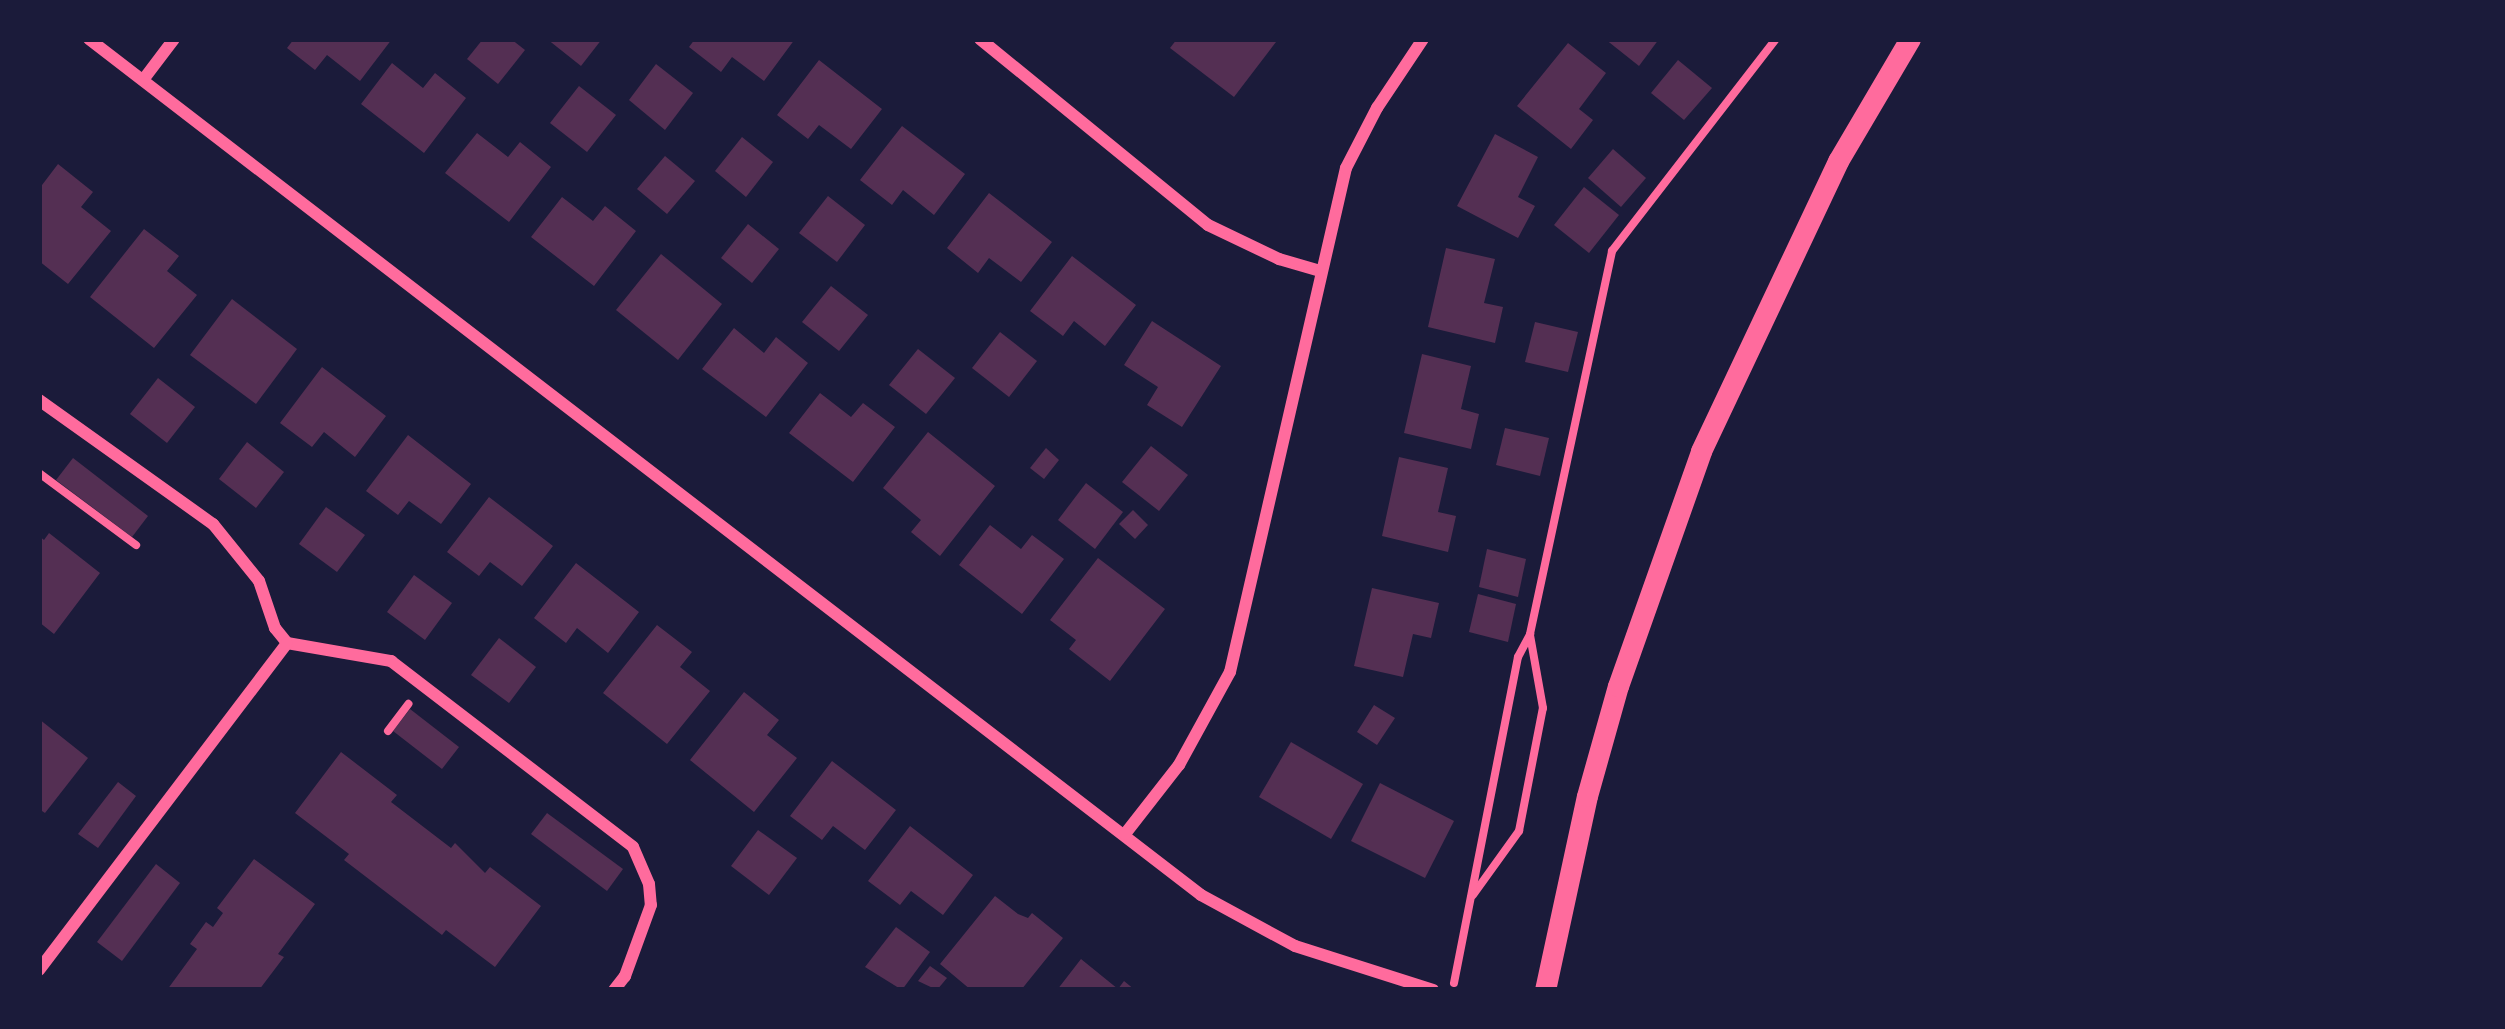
<!DOCTYPE html>
<html>
<head>
<meta charset="utf-8">
<style>
	body { margin:0 }
	#map { position:relative; width:2505px; height:1029px; overflow:hidden; background:#1b1b3a; font-family:Roboto,sans-serif }
	div>[style] { position:absolute }
	.building>* { inset:0; background:#542f53 }
	.path>* { height:8px; margin:-4px; padding:0 4px; transform-origin:4px; border-radius:4px; background:#ff6b9d }
	.minor>* { height:12px; margin:-6px; padding:0 6px; transform-origin:6px; border-radius:6px; background:#ff6b9d }
	.tertiary>* { height:21px; margin:-10.5px; padding:0 10.5px; transform-origin:10.5px; border-radius:10.5px; background:#ff6b9d }
	span { translate:-50% -50%; white-space:nowrap; text-align:center; line-height:1.15; -webkit-text-stroke:9px #1b1b3a; paint-order:stroke }
	.frame { position:absolute; inset:0; border:42px solid #1b1b3a; pointer-events:none }
</style>
</head>
<body>
<div id="map">
	<div class="building">
		<i style="clip-path:polygon(294px 39px,392px 39px,360px 81px,327px 55px,315px 70px,287px 48px)"></i>
		<i style="clip-path:polygon(483px 39px,511px 39px,525px 50px,498px 84px,467px 59px)"></i>
		<i style="clip-path:polygon(547px 39px,602px 39px,581px 66px)"></i>
		<i style="clip-path:polygon(695px 39px,795px 39px,764px 81px,732px 57px,721px 72px,689px 47px)"></i>
		<i style="clip-path:polygon(1177px 39px,1272px 39px,1276px 42px,1234px 97px,1170px 48px)"></i>
		<i style="clip-path:polygon(1605px 39px,1659px 39px,1639px 66px)"></i>
		<i style="clip-path:polygon(1568px 43px,1606px 73px,1579px 109px,1593px 120px,1571px 149px,1517px 106px)"></i>
		<i style="clip-path:polygon(819px 60px,882px 109px,851px 149px,819px 125px,808px 139px,777px 115px)"></i>
		<i style="clip-path:polygon(1678px 60px,1712px 88px,1684px 120px,1651px 93px)"></i>
		<i style="clip-path:polygon(392px 63px,423px 88px,435px 73px,466px 98px,424px 153px,361px 104px)"></i>
		<i style="clip-path:polygon(656px 64px,693px 93px,665px 130px,629px 100px)"></i>
		<i style="clip-path:polygon(579px 86px,616px 115px,587px 152px,550px 123px)"></i>
		<i style="clip-path:polygon(902px 126px,965px 174px,934px 215px,903px 190px,892px 205px,860px 180px)"></i>
		<i style="clip-path:polygon(477px 133px,508px 157px,520px 142px,551px 167px,509px 222px,445px 173px)"></i>
		<i style="clip-path:polygon(1495px 134px,1538px 157px,1518px 197px,1535px 206px,1518px 238px,1457px 206px)"></i>
		<i style="clip-path:polygon(742px 137px,773px 162px,746px 197px,715px 171px)"></i>
		<i style="clip-path:polygon(1613px 149px,1646px 178px,1621px 207px,1588px 178px)"></i>
		<i style="clip-path:polygon(665px 156px,695px 181px,667px 214px,637px 189px)"></i>
		<i style="clip-path:polygon(58px 164px,93px 192px,81px 207px,111px 231px,68px 284px,39px 261px,39px 189px)"></i>
		<i style="clip-path:polygon(1584px 187px,1619px 215px,1589px 253px,1554px 225px)"></i>
		<i style="clip-path:polygon(989px 193px,1052px 242px,1021px 282px,989px 258px,978px 273px,947px 248px)"></i>
		<i style="clip-path:polygon(828px 196px,865px 225px,837px 262px,799px 233px)"></i>
		<i style="clip-path:polygon(562px 197px,593px 221px,605px 206px,636px 231px,594px 286px,531px 237px)"></i>
		<i style="clip-path:polygon(748px 224px,779px 249px,752px 283px,721px 258px)"></i>
		<i style="clip-path:polygon(144px 229px,179px 256px,167px 271px,197px 295px,154px 348px,90px 297px)"></i>
		<i style="clip-path:polygon(1446px 248px,1495px 259px,1484px 303px,1503px 307px,1495px 343px,1428px 327px)"></i>
		<i style="clip-path:polygon(661px 254px,722px 304px,678px 360px,616px 310px)"></i>
		<i style="clip-path:polygon(1072px 256px,1136px 305px,1105px 346px,1074px 321px,1063px 336px,1030px 311px)"></i>
		<i style="clip-path:polygon(831px 286px,868px 315px,839px 351px,802px 322px)"></i>
		<i style="clip-path:polygon(232px 299px,297px 349px,256px 404px,190px 355px)"></i>
		<i style="clip-path:polygon(1152px 321px,1221px 366px,1182px 427px,1147px 405px,1158px 387px,1124px 365px)"></i>
		<i style="clip-path:polygon(1535px 322px,1578px 332px,1568px 372px,1525px 362px)"></i>
		<i style="clip-path:polygon(734px 328px,764px 353px,776px 337px,808px 363px,766px 417px,702px 369px)"></i>
		<i style="clip-path:polygon(1000px 332px,1037px 361px,1009px 397px,972px 368px)"></i>
		<i style="clip-path:polygon(918px 349px,955px 378px,926px 414px,889px 385px)"></i>
		<i style="clip-path:polygon(1422px 354px,1471px 366px,1461px 409px,1479px 414px,1471px 449px,1404px 433px)"></i>
		<i style="clip-path:polygon(322px 367px,386px 416px,355px 457px,324px 432px,312px 447px,280px 423px)"></i>
		<i style="clip-path:polygon(158px 378px,195px 407px,167px 443px,130px 414px)"></i>
		<i style="clip-path:polygon(820px 393px,851px 417px,863px 403px,895px 427px,853px 482px,789px 433px)"></i>
		<i style="clip-path:polygon(1505px 428px,1549px 438px,1540px 476px,1496px 465px)"></i>
		<i style="clip-path:polygon(928px 432px,995px 486px,940px 556px,911px 532px,921px 520px,883px 488px)"></i>
		<i style="clip-path:polygon(408px 435px,471px 484px,441px 524px,409px 501px,398px 515px,366px 491px)"></i>
		<i style="clip-path:polygon(247px 442px,284px 472px,256px 508px,219px 479px)"></i>
		<i style="clip-path:polygon(1151px 446px,1188px 475px,1159px 511px,1122px 482px)"></i>
		<i style="clip-path:polygon(1046px 448px,1059px 460px,1044px 479px,1030px 468px)"></i>
		<i style="clip-path:polygon(1399px 457px,1448px 468px,1438px 512px,1456px 516px,1448px 552px,1382px 536px)"></i>
		<i style="clip-path:polygon(73px 458px,148px 516px,132px 537px,56px 480px)"></i>
		<i style="clip-path:polygon(1086px 483px,1123px 512px,1095px 549px,1058px 520px)"></i>
		<i style="clip-path:polygon(489px 497px,553px 546px,522px 586px,490px 562px,479px 576px,447px 552px)"></i>
		<i style="clip-path:polygon(326px 507px,365px 535px,337px 572px,299px 544px)"></i>
		<i style="clip-path:polygon(1133px 510px,1148px 525px,1135px 539px,1119px 524px)"></i>
		<i style="clip-path:polygon(990px 525px,1021px 549px,1032px 535px,1064px 559px,1022px 614px,959px 565px)"></i>
		<i style="clip-path:polygon(49px 533px,100px 573px,54px 634px,39px 622px,39px 536px,44px 540px)"></i>
		<i style="clip-path:polygon(1487px 549px,1526px 559px,1518px 597px,1479px 587px)"></i>
		<i style="clip-path:polygon(1098px 558px,1165px 609px,1110px 681px,1069px 649px,1076px 640px,1050px 620px)"></i>
		<i style="clip-path:polygon(576px 563px,639px 612px,608px 653px,577px 628px,566px 643px,534px 618px)"></i>
		<i style="clip-path:polygon(414px 575px,452px 603px,425px 640px,387px 612px)"></i>
		<i style="clip-path:polygon(1372px 588px,1439px 603px,1431px 638px,1413px 634px,1403px 677px,1354px 666px)"></i>
		<i style="clip-path:polygon(1478px 594px,1516px 604px,1508px 642px,1469px 632px)"></i>
		<i style="clip-path:polygon(657px 625px,692px 652px,680px 667px,710px 691px,667px 744px,603px 693px)"></i>
		<i style="clip-path:polygon(499px 638px,536px 667px,509px 703px,471px 675px)"></i>
		<i style="clip-path:polygon(744px 692px,779px 720px,767px 735px,797px 758px,754px 812px,690px 760px)"></i>
		<i style="clip-path:polygon(1374px 705px,1395px 718px,1377px 745px,1357px 732px)"></i>
		<i style="clip-path:polygon(410px 709px,459px 747px,442px 769px,393px 731px)"></i>
		<i style="clip-path:polygon(39px 719px,88px 758px,45px 813px,39px 809px)"></i>
		<i style="clip-path:polygon(1291px 742px,1363px 784px,1331px 839px,1259px 797px)"></i>
		<i style="clip-path:polygon(341px 752px,397px 795px,391px 802px,451px 848px,455px 843px,485px 873px,490px 867px,541px 906px,495px 967px,446px 930px,442px 935px,344px 860px,349px 854px,295px 813px)"></i>
		<i style="clip-path:polygon(832px 761px,896px 810px,865px 850px,833px 826px,822px 840px,790px 816px)"></i>
		<i style="clip-path:polygon(118px 782px,136px 796px,98px 848px,78px 834px)"></i>
		<i style="clip-path:polygon(1380px 783px,1454px 821px,1425px 878px,1351px 841px)"></i>
		<i style="clip-path:polygon(547px 813px,623px 869px,607px 891px,531px 834px)"></i>
		<i style="clip-path:polygon(910px 826px,973px 875px,943px 915px,911px 891px,900px 905px,868px 881px)"></i>
		<i style="clip-path:polygon(758px 830px,797px 858px,769px 895px,731px 866px)"></i>
		<i style="clip-path:polygon(254px 859px,315px 904px,278px 954px,284px 957px,259px 990px,167px 990px,197px 949px,190px 944px,206px 922px,213px 927px,223px 913px,217px 908px)"></i>
		<i style="clip-path:polygon(156px 864px,180px 883px,122px 961px,97px 942px)"></i>
		<i style="clip-path:polygon(995px 896px,1018px 914px,1028px 918px,1032px 913px,1063px 938px,1021px 990px,971px 990px,940px 964px)"></i>
		<i style="clip-path:polygon(896px 927px,930px 952px,902px 990px,865px 967px)"></i>
		<i style="clip-path:polygon(1081px 959px,1118px 989px,1124px 981px,1135px 990px,1057px 990px)"></i>
		<i style="clip-path:polygon(930px 966px,947px 978px,937px 990px,918px 981px)"></i>
	</div>
	<div class="path">
		<i style="left:39px;top:473px;width:121px;rotate:36.6deg"></i>
		<i style="left:388px;top:731px;width:34px;rotate:-53deg"></i>
		<i style="left:1473px;top:895px;width:79px;rotate:-54.3deg"></i>
		<i style="left:1519px;top:831px;width:125px;rotate:-79deg"></i>
		<i style="left:1543px;top:708px;width:74px;rotate:-100.1deg"></i>
		<i style="left:1454px;top:983px;width:332px;rotate:-78.9deg"></i>
		<i style="left:1518px;top:657px;width:26px;rotate:-62deg"></i>
		<i style="left:1530px;top:634px;width:392px;rotate:-77.9deg"></i>
		<i style="left:1612px;top:251px;width:268px;rotate:-52.3deg"></i>
	</div>
	<div class="minor">
		<i style="left:89px;top:39px;width:1403px;rotate:37.59deg"></i>
		<i style="left:1201px;top:895px;width:107px;rotate:28.5deg"></i>
		<i style="left:1295px;top:946px;width:145px;rotate:17.7deg"></i>
		<i style="left:980px;top:39px;width:294px;rotate:39.2deg"></i>
		<i style="left:1208px;top:225px;width:79px;rotate:25.6deg"></i>
		<i style="left:1279px;top:259px;width:43px;rotate:16.3deg"></i>
		<i style="left:143px;top:80px;width:51px;rotate:-52.9deg"></i>
		<i style="left:39px;top:400px;width:214px;rotate:35.5deg"></i>
		<i style="left:213px;top:524px;width:73px;rotate:51.1deg"></i>
		<i style="left:259px;top:581px;width:50px;rotate:71.2deg"></i>
		<i style="left:275px;top:628px;width:19px;rotate:51deg"></i>
		<i style="left:287px;top:643px;width:106px;rotate:9.8deg"></i>
		<i style="left:391px;top:661px;width:305px;rotate:37.5deg"></i>
		<i style="left:633px;top:847px;width:40px;rotate:66.6deg"></i>
		<i style="left:649px;top:884px;width:21px;rotate:85deg"></i>
		<i style="left:651px;top:905px;width:76px;rotate:110.1deg"></i>
		<i style="left:625px;top:976px;width:18px;rotate:128deg"></i>
		<i style="left:1125px;top:834px;width:88px;rotate:-52deg"></i>
		<i style="left:1179px;top:765px;width:106px;rotate:-61.3deg"></i>
		<i style="left:1230px;top:672px;width:517px;rotate:-77.04deg"></i>
		<i style="left:1346px;top:168px;width:68px;rotate:-62.7deg"></i>
		<i style="left:1377px;top:108px;width:83px;rotate:-56.3deg"></i>
		<i style="left:39px;top:970px;width:410px;rotate:-52.8deg"></i>
	</div>
	<div class="tertiary">
		<i style="left:1545px;top:990px;width:198px;rotate:-77.8deg"></i>
		<i style="left:1587px;top:796px;width:114px;rotate:-74.3deg"></i>
		<i style="left:1618px;top:686px;width:249px;rotate:-70.5deg"></i>
		<i style="left:1701px;top:451px;width:321px;rotate:-64.7deg"></i>
		<i style="left:1838px;top:161px;width:142px;rotate:-59.5deg"></i>
	</div>
	<div class="frame"></div>
</div>
</body>
</html>
